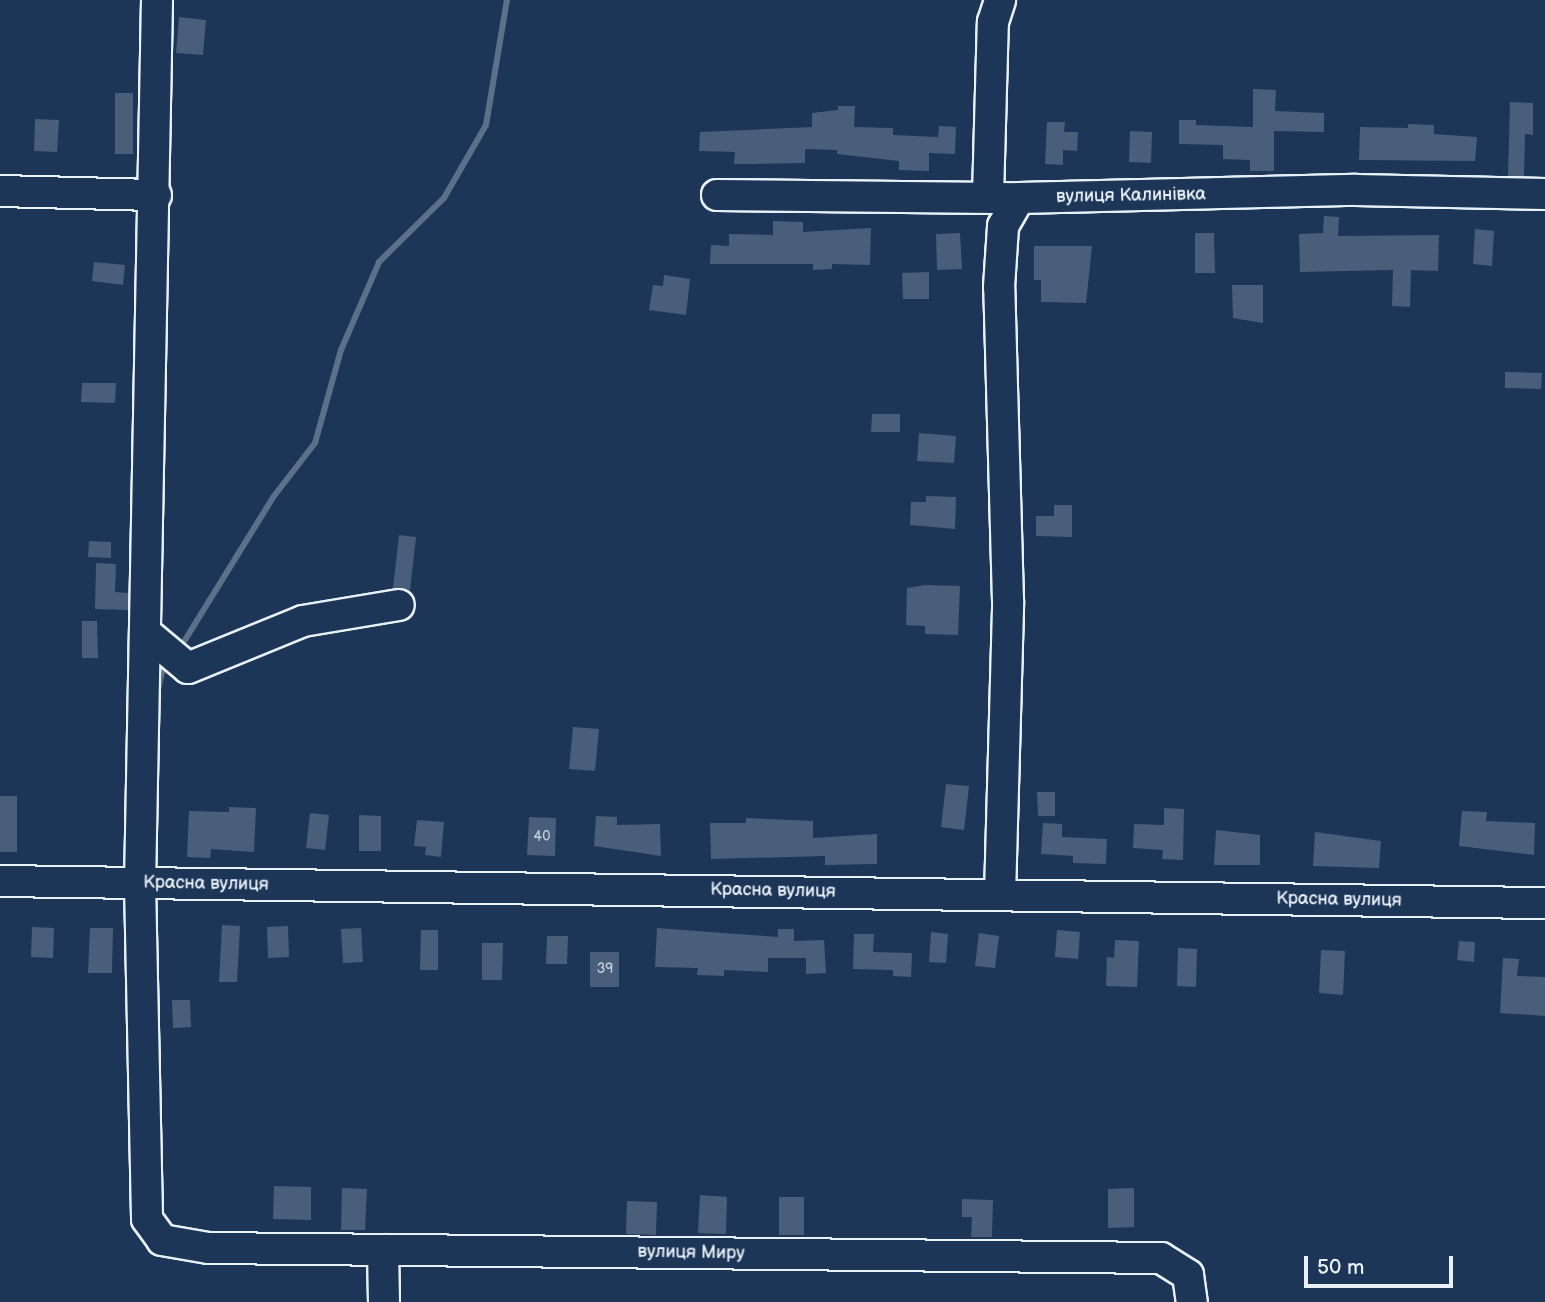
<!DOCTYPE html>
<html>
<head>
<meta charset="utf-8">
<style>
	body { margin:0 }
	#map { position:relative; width:1545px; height:1302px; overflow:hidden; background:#1d3557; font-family:"Balsamiq Sans",sans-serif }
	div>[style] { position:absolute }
	.stream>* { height:6px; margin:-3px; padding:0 3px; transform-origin:3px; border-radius:3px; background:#5d7089 }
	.building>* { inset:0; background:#495e7a }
	.roads { filter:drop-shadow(2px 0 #e8f1f8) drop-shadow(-2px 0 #e8f1f8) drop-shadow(0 2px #e8f1f8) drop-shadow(0 -2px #e8f1f8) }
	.minor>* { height:30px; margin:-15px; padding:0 15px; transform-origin:15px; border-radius:15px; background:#1d3557 }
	span { translate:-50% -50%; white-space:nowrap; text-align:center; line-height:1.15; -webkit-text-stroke:7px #1d3557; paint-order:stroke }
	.number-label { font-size:14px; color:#c0ccd8 }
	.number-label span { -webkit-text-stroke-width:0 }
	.street-label { font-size:18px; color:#e8f1f8 }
	.scale { position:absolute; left:1304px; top:1256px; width:149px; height:32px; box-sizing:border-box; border:4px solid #e8f1f8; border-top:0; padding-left:9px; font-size:21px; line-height:24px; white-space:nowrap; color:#e8f1f8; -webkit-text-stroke:5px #1d3557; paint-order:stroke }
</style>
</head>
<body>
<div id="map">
	<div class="stream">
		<i style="left:185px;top:640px;width:169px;rotate:-58.3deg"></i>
		<i style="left:274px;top:496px;width:67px;rotate:-52.3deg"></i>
		<i style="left:315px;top:443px;width:97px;rotate:-74.4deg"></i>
		<i style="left:341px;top:350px;width:96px;rotate:-66.6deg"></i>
		<i style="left:379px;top:262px;width:91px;rotate:-44.6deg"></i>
		<i style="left:444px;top:198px;width:84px;rotate:-60.1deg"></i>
		<i style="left:486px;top:125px;width:127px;rotate:-80.5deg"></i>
		<i style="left:157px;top:694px;width:28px;rotate:-77deg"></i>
	</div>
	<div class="building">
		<i style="clip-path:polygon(179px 17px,206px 20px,203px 55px,176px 53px)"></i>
		<i style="clip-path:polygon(1253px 89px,1276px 90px,1275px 111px,1324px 113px,1324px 132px,1274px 131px,1274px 171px,1250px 171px,1250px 160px,1223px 159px,1223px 145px,1179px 144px,1179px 120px,1196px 120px,1196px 125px,1253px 127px)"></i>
		<i style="clip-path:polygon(115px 93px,133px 93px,133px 154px,115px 154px)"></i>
		<i style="clip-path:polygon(1510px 102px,1533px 103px,1533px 135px,1525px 134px,1524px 176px,1508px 176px)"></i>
		<i style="clip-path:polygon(838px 106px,855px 106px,854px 127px,893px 128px,893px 135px,938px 137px,939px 126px,956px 127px,955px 154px,929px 153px,929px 171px,899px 170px,899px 161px,837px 154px,837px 150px,805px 149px,805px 163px,753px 164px,734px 164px,735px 152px,699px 151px,700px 132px,812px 127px,812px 113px,838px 110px)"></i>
		<i style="clip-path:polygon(35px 119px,59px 120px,57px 152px,34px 151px)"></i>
		<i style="clip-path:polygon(1047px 122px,1065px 122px,1064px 132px,1078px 132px,1077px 151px,1063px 150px,1063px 165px,1045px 164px)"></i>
		<i style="clip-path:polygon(1408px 124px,1434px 125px,1434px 134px,1477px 137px,1475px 161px,1359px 160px,1360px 127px,1408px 128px)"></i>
		<i style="clip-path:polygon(1130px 131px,1152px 132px,1151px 163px,1129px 162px)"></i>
		<i style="clip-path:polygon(1324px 216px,1339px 217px,1338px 236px,1439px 235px,1438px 271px,1411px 270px,1410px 307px,1392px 306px,1393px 270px,1300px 272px,1299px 234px,1323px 233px)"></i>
		<i style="clip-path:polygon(773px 221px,803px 222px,803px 232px,871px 228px,870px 265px,832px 264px,832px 269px,813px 270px,813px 264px,710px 264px,711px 245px,729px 246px,729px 234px,773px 235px)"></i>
		<i style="clip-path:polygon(1475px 229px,1494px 231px,1492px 266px,1473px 264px)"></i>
		<i style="clip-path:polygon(960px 233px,962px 269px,937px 270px,936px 234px)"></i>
		<i style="clip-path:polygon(1195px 233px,1214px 233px,1215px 273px,1195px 273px)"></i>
		<i style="clip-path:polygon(1034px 246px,1092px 246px,1086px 303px,1041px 302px,1041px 280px,1034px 280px)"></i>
		<i style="clip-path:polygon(94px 262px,125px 265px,123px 285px,92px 281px)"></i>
		<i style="clip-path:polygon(929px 272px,929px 299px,903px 299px,902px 273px)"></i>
		<i style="clip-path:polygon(664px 275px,690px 279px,686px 315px,649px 310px,653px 285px,663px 286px)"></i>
		<i style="clip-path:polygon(1232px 285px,1263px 285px,1263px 323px,1233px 318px)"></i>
		<i style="clip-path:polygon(1505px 372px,1542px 373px,1541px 389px,1505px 388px)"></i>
		<i style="clip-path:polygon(82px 383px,116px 383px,115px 403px,81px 402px)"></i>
		<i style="clip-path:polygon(872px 414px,900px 414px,900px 432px,871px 432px)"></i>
		<i style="clip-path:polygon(919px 433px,956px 436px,954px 463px,917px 461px)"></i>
		<i style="clip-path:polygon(926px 496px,956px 497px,955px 529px,910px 525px,911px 502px,926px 502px)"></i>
		<i style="clip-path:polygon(1054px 505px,1072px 505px,1072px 537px,1036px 536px,1036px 516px,1054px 516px)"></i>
		<i style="clip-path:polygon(399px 535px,416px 537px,410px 590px,393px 588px)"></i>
		<i style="clip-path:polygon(89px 541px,111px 542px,111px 558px,88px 557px)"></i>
		<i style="clip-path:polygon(96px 563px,116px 564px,115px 592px,128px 593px,128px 610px,95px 609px)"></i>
		<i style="clip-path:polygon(926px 585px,960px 586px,958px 635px,925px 634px,925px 626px,906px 625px,907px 588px)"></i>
		<i style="clip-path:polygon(82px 621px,97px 621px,98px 658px,82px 658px)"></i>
		<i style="clip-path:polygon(573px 727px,599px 729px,595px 771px,569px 769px)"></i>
		<i style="clip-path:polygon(946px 784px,969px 786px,964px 830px,941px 827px)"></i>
		<i style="clip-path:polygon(1037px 792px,1055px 792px,1055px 816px,1038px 816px)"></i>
		<i style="clip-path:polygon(0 796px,17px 796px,17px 852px,0 852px)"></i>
		<i style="clip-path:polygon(229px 807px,256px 808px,254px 852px,211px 849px,210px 858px,187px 857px,189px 811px,229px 812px)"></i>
		<i style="clip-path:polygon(1164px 808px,1184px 809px,1183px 860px,1162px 859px,1163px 850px,1133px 848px,1134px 824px,1164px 825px)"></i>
		<i style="clip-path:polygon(1462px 811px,1487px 812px,1486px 821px,1535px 823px,1534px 855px,1459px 846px)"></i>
		<i style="clip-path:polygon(310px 813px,329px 815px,325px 850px,306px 848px)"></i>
		<i style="clip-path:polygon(359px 815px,381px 816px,381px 851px,359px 851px)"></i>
		<i style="clip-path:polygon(596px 816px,617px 817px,617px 825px,660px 824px,661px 856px,594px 846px)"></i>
		<i style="clip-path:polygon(529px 817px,556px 818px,555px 856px,527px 855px)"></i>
		<i style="clip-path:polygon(746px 818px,813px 821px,813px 838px,877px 834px,877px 864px,825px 865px,825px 856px,711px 859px,710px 823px,746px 823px)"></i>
		<i style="clip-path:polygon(417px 820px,444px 822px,441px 857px,425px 855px,426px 847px,414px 846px)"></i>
		<i style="clip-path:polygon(1043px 823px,1062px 824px,1062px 837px,1107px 839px,1106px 864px,1073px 863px,1073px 856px,1041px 854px)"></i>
		<i style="clip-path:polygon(1216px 830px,1260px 835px,1260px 865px,1214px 865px)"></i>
		<i style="clip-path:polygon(1315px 832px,1381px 841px,1379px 868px,1313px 866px)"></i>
		<i style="clip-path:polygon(222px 925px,240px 926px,237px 982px,219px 982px)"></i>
		<i style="clip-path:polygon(288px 926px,289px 957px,268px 958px,267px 927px)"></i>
		<i style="clip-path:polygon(32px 927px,54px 928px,53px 958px,31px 957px)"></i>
		<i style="clip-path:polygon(90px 928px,113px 928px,112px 973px,88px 973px)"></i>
		<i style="clip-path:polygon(361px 928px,363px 962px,343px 963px,341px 929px)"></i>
		<i style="clip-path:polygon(657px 928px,778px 937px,778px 929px,794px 929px,794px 941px,824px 940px,826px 973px,806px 974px,806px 958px,768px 958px,768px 972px,724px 970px,724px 976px,697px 975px,698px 968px,655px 967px)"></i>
		<i style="clip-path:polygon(421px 930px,438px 930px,438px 970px,420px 970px)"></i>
		<i style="clip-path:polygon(1057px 930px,1080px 932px,1078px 959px,1055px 957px)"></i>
		<i style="clip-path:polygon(931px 932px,948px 934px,946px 963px,929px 962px)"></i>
		<i style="clip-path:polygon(979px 933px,999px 936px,995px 968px,975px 966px)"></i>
		<i style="clip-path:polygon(854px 934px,874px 934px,873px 952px,912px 953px,911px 977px,893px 976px,893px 970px,853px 969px)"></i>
		<i style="clip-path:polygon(547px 936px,568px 936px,567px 964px,546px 964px)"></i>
		<i style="clip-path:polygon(1115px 940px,1139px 941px,1137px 987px,1106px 986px,1107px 957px,1114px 958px)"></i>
		<i style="clip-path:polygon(1459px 941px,1475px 942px,1474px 962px,1457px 960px)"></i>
		<i style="clip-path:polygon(482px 943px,503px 943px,502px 980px,482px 980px)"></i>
		<i style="clip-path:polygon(1178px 948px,1197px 949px,1196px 987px,1177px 986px)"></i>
		<i style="clip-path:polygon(1321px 950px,1345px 951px,1343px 995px,1319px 993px)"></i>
		<i style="clip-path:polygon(590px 952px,619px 952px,619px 987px,590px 987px)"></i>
		<i style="clip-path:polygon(1503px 958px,1519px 959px,1517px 976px,1545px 977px,1545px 1016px,1500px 1013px)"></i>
		<i style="clip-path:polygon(172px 1000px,190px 1000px,191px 1027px,173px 1028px)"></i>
		<i style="clip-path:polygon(274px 1186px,311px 1187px,311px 1220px,273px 1219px)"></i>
		<i style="clip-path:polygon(342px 1188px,367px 1189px,365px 1230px,341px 1230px)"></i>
		<i style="clip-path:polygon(1134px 1188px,1134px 1227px,1108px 1228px,1108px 1189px)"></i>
		<i style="clip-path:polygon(700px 1195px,727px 1197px,726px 1234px,698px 1233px)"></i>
		<i style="clip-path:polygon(779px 1197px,804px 1197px,804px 1235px,779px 1235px)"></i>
		<i style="clip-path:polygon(962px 1199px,993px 1200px,992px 1237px,971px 1237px,972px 1217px,962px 1217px)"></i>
		<i style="clip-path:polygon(627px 1201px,657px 1202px,656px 1235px,626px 1234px)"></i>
	</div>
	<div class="roads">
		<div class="minor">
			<i style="left:157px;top:0;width:883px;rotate:91.1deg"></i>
			<i style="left:140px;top:883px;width:336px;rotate:88.8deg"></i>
			<i style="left:147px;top:1219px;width:26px;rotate:54deg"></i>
			<i style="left:162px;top:1240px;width:47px;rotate:9.9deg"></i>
			<i style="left:208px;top:1248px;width:953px;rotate:0.6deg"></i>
			<i style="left:1161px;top:1258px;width:32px;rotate:32deg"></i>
			<i style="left:1188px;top:1275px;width:27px;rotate:82deg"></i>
			<i style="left:0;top:191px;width:156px;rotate:1.5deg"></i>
			<i style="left:717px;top:195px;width:302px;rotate:0.6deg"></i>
			<i style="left:1019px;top:198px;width:337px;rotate:-1.4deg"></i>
			<i style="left:1356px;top:190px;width:189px;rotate:1.2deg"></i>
			<i style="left:988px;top:196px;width:174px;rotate:-88.4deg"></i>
			<i style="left:993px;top:22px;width:23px;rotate:-72deg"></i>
			<i style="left:145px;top:632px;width:56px;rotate:39.9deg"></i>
			<i style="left:188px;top:668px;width:124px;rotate:-22.2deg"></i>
			<i style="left:303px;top:621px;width:97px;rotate:-9.5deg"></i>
			<i style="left:0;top:881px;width:1545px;rotate:0.82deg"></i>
			<i style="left:1000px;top:895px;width:294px;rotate:-88.4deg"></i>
			<i style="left:1008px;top:601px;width:314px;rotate:-91.6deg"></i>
			<i style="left:999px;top:287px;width:61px;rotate:-86.2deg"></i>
			<i style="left:1003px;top:226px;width:32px;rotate:-60deg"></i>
			<i style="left:383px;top:1250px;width:52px;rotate:88.9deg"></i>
		</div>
	</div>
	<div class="number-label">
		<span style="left:542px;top:837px">40</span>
		<span style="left:605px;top:969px">39</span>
	</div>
	<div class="street-label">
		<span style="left:1131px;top:196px;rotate:-1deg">вулиця Калинівка</span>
		<span style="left:206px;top:884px;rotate:1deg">Красна вулиця</span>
		<span style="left:773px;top:891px;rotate:1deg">Красна вулиця</span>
		<span style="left:1339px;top:900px;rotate:1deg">Красна вулиця</span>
		<span style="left:691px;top:1253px;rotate:1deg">вулиця Миру</span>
	</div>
	<div class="scale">50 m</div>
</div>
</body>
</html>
